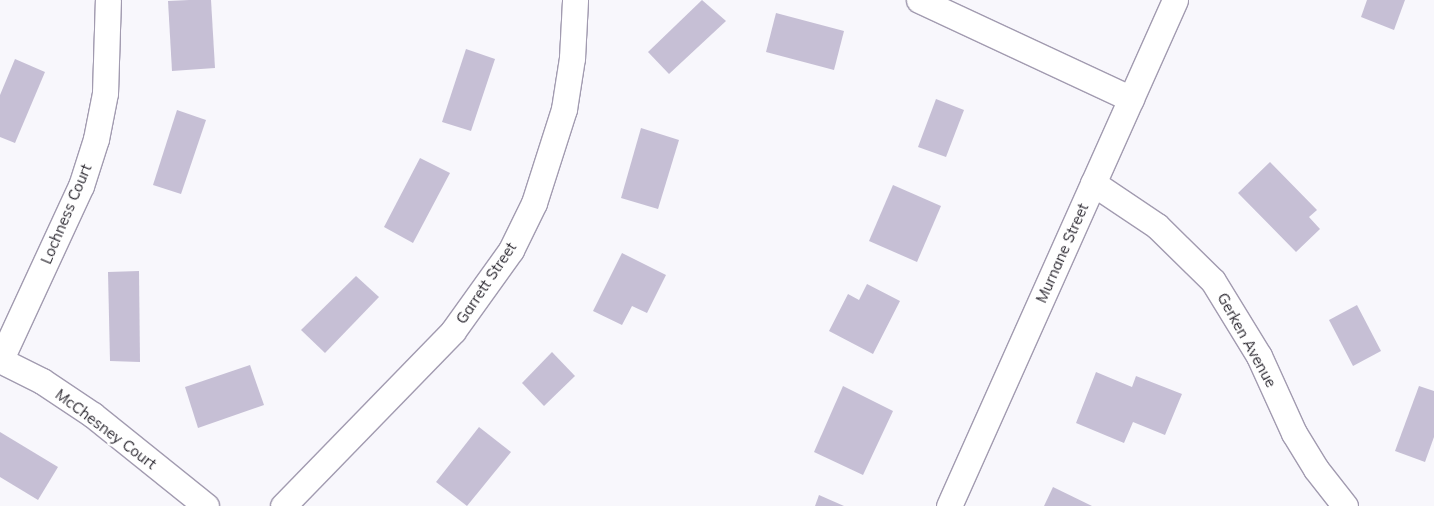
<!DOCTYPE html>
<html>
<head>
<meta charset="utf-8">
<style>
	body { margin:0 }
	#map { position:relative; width:1434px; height:506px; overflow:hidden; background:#f8f7fc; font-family:Mulish,sans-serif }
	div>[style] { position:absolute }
	.building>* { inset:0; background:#c6bfd5 }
	.roads { filter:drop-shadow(1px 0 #a29bb0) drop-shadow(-1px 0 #a29bb0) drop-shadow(0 1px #a29bb0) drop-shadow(0 -1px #a29bb0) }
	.minor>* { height:25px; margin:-12.5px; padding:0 12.5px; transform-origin:12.5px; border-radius:12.5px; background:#fff }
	span { translate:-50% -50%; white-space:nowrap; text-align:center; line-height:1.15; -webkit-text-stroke:5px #fff; paint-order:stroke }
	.street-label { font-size:15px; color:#2c2931 }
</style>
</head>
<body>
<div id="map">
	<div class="building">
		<i style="clip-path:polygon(189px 0,211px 0,215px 68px,172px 71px,168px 1px)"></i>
		<i style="clip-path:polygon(702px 0,726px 21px,669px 74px,648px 52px)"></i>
		<i style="clip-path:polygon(1367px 0,1405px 0,1394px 30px,1361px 17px)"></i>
		<i style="clip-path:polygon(776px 13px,844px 31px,834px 70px,766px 52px)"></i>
		<i style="clip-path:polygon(466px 49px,495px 59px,471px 131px,442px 122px)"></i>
		<i style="clip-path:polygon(15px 59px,45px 72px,15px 143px,0 137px,0 95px)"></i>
		<i style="clip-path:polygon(936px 99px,964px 110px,946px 157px,918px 147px)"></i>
		<i style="clip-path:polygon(177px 110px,206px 120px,181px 194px,153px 185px)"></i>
		<i style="clip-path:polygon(641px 128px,679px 140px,658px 209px,621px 198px)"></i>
		<i style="clip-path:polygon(420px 158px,450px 173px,413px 243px,384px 227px)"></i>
		<i style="clip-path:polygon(1270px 162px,1317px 210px,1309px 217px,1320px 229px,1296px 252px,1238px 193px)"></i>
		<i style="clip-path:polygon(893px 185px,941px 206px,917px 262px,869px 241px)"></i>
		<i style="clip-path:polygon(622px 253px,666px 275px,647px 313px,632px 306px,622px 325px,593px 311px)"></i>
		<i style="clip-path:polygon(139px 271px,140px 362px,110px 361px,108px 272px)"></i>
		<i style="clip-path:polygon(356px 276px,379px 297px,325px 353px,301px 330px)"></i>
		<i style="clip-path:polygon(867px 284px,900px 301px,873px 354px,829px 331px,848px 294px,859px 300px)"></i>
		<i style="clip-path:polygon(1357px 305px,1381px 351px,1353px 366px,1329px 320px)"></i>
		<i style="clip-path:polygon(552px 352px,575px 376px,544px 406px,522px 383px)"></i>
		<i style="clip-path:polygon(250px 365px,264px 405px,198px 428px,185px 387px)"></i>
		<i style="clip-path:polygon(1096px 372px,1132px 387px,1136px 376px,1182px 394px,1165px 435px,1133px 422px,1124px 443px,1076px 423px)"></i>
		<i style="clip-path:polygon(843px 386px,893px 411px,863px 475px,814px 452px)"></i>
		<i style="clip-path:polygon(1419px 386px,1434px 391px,1434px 437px,1425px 462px,1395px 451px)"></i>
		<i style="clip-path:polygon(479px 427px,511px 452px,467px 506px,436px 482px)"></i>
		<i style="clip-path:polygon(0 432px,58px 467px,38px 500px,0 477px)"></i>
		<i style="clip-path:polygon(1053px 487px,1092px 506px,1044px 506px)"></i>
		<i style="clip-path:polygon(819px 495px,844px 506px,815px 506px)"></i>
	</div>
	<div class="roads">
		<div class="minor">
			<i style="left:919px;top:0;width:234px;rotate:25deg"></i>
			<i style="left:1093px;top:183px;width:77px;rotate:33.9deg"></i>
			<i style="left:1157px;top:226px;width:78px;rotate:44.5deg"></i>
			<i style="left:1213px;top:281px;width:88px;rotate:58.5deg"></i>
			<i style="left:1259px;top:356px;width:85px;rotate:65.6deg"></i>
			<i style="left:1294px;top:433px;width:42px;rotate:58.6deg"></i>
			<i style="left:1316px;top:469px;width:47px;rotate:51.9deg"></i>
			<i style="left:0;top:360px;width:47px;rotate:26.6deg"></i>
			<i style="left:42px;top:381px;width:61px;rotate:33.7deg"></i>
			<i style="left:93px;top:415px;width:145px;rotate:38.8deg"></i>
			<i style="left:0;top:361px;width:193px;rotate:-65.2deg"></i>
			<i style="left:81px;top:186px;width:49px;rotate:-72.3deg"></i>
			<i style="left:96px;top:139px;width:47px;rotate:-78.9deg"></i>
			<i style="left:105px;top:93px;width:93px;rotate:-88.2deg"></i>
			<i style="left:283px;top:506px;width:244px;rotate:-45.8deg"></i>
			<i style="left:453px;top:331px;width:100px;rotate:-54.4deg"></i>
			<i style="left:511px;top:250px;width:52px;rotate:-63.9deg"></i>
			<i style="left:534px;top:203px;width:99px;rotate:-72.3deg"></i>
			<i style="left:564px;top:109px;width:52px;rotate:-81.1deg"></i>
			<i style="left:572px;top:58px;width:58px;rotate:-87deg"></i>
			<i style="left:949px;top:506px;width:554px;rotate:-65.93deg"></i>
		</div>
	</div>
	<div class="street-label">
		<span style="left:66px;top:214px;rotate:-67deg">Lochness Court</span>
		<span style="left:1062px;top:253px;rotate:-66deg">Murnane Street</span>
		<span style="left:486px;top:283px;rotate:-56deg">Garrett Street</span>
		<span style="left:1247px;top:340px;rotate:61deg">Gerken Avenue</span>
		<span style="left:106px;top:429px;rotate:37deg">McChesney Court</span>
	</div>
</div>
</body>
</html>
